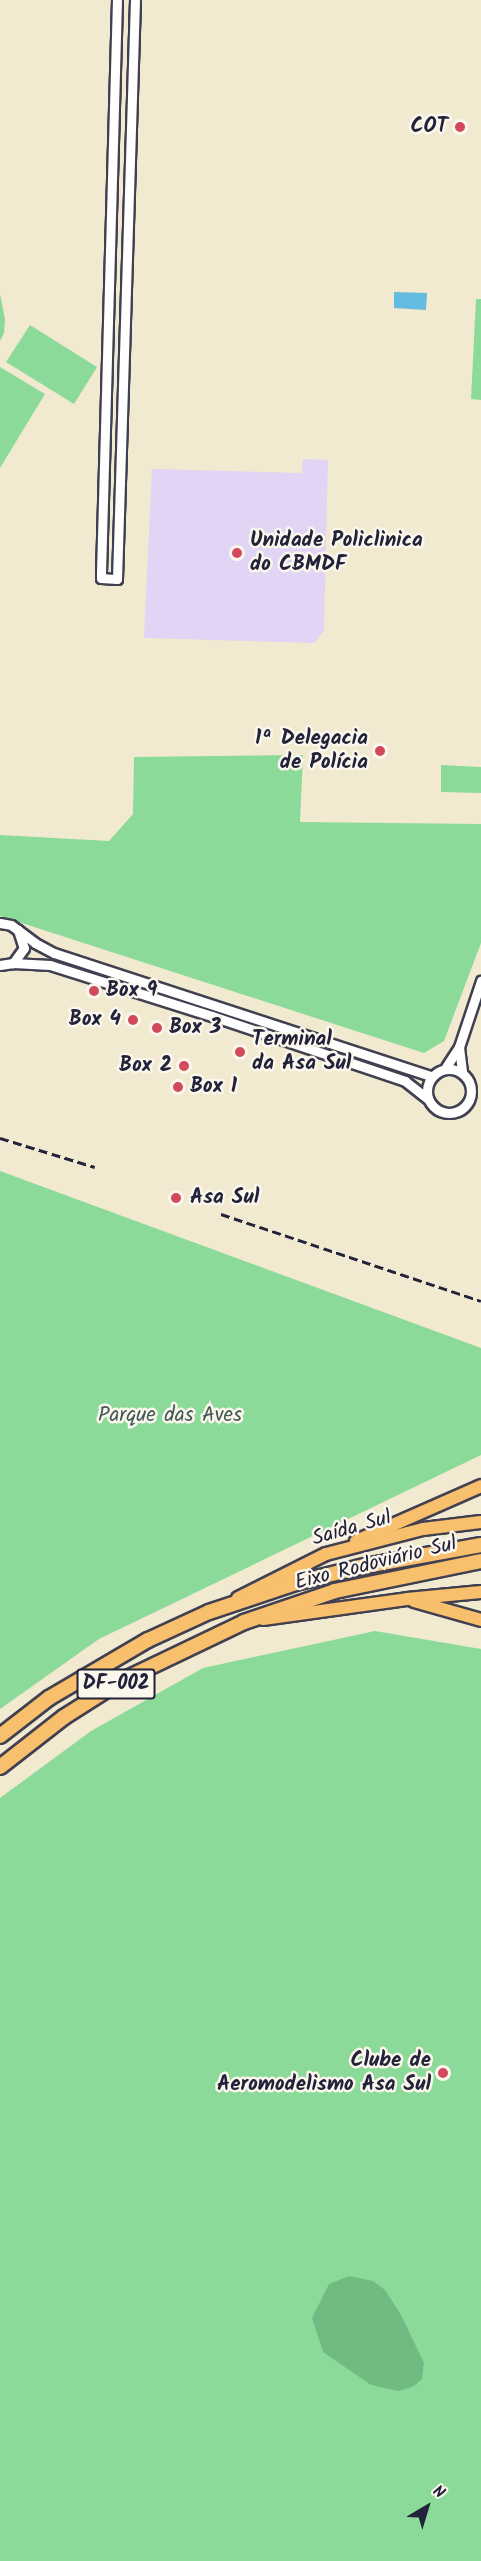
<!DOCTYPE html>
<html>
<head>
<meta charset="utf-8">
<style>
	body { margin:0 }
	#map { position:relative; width:481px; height:2561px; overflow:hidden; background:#f1ead0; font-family:Kalam,sans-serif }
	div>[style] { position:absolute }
	.built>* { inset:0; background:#e1d4f4 }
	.green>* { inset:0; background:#8cda99 }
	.forest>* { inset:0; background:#71ba81 }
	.water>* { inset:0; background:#63bbe0 }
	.roads { filter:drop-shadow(2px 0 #414051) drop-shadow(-2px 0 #414051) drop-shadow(0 2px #414051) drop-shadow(0 -2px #414051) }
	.minor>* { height:9px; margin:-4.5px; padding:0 4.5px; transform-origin:4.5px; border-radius:4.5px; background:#fff }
	.minor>.ring { margin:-4.5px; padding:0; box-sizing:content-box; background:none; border:9px solid #fff; border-radius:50% }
	.major>* { height:12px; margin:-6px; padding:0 6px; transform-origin:6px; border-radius:6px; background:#f8bf6c }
	.highway>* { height:14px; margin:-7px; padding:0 7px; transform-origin:7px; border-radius:7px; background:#f8bf6c }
	.rail>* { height:3px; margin-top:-1.5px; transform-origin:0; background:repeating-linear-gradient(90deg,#22223b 0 9px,transparent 0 13.5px) }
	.dots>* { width:16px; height:16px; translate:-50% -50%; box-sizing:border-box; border:3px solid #fbf7ec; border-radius:50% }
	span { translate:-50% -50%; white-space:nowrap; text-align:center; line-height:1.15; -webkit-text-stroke:5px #fbf7ec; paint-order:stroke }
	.shield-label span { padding:2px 4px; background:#fbf7ec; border:2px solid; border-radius:4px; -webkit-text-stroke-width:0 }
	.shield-label { font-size:20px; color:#22223b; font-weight:700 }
	.poi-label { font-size:21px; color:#22223b; font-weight:700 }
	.right { translate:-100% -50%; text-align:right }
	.left { translate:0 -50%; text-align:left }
	.park-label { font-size:21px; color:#425957 }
	.street-label { font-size:21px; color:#22223b }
	.north { position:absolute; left:397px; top:2477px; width:60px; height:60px; -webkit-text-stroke:4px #fbf7ec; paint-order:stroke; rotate:38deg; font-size:16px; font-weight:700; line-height:24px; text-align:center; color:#22223b }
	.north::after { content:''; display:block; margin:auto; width:21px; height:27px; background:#22223b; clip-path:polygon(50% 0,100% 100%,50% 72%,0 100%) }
</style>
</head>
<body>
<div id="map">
	<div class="built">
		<i style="clip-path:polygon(303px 459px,328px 460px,324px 630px,314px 643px,144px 638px,152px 469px,302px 473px)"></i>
	</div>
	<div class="green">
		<i style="clip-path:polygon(0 294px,5px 319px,4px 333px,0 341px)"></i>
		<i style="clip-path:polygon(476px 299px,481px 299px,481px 400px,471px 399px)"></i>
		<i style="clip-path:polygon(30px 325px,97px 367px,74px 404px,6px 362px)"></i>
		<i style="clip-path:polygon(0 367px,45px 394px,0 468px)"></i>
		<i style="clip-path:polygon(303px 755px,300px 822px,481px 824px,481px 943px,444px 1041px,424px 1053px,0 916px,0 835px,109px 841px,133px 814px,134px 757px)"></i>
		<i style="clip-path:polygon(441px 765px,481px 767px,481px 793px,441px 792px)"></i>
		<i style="clip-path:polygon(0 1171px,481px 1348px,481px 1455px,99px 1639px,0 1709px)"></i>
		<i style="clip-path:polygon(375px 1631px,481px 1649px,481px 2561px,0 2561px,0 1798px,91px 1731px,203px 1668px)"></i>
	</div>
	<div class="forest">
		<i style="clip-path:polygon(349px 2276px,373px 2281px,385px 2290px,401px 2315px,424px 2363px,422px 2379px,414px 2386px,399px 2391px,371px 2385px,323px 2352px,312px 2318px,329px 2284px)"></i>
	</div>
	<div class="water">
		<i style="clip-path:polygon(394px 292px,427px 293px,426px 310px,394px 308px)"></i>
	</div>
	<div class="roads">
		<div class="minor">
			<i style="left:117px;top:0;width:574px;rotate:91.6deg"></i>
			<i style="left:101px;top:574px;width:4px;rotate:90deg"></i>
			<i style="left:101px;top:578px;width:16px;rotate:4deg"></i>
			<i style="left:117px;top:579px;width:579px;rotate:-88.22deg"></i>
			<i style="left:0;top:923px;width:11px;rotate:10deg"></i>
			<i style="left:11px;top:925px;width:9px;rotate:36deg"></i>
			<i style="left:18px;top:930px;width:19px;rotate:72deg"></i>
			<i style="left:24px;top:948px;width:19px;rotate:126deg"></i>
			<i style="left:13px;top:963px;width:13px;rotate:171deg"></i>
			<i style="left:18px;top:930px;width:21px;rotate:37deg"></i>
			<i style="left:35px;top:943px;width:21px;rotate:28deg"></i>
			<i style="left:54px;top:953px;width:397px;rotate:18.1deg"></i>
			<i style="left:13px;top:963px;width:37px;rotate:3deg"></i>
			<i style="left:50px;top:965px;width:170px;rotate:17.5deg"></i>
			<i style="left:212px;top:1016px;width:204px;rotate:18.6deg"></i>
			<i style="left:405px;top:1081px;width:29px;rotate:38deg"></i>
			<i style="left:459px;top:1047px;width:26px;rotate:83deg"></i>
			<i style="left:446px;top:1067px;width:24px;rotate:-57deg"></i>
			<i style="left:459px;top:1047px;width:70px;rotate:-71.6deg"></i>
			<i class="ring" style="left:427px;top:1069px;width:35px;height:35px"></i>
		</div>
		<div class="major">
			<i style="left:356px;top:1541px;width:137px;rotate:-23.7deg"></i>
			<i style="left:238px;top:1598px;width:98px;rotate:-26.6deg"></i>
			<i style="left:326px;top:1554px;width:100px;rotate:-14.5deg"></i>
			<i style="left:423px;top:1529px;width:58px;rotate:-6.9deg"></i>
			<i style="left:414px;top:1601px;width:70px;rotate:15.8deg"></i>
			<i style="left:263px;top:1619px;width:145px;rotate:-7.9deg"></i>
			<i style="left:407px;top:1599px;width:74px;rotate:-5.4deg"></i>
		</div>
		<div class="highway">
			<i style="left:0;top:1736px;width:62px;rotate:-37.8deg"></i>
			<i style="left:49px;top:1698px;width:115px;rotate:-30.4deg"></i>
			<i style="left:148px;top:1640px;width:67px;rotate:-24.7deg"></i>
			<i style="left:209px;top:1612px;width:92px;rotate:-18.4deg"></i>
			<i style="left:296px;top:1583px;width:66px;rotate:-14deg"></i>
			<i style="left:360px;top:1567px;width:123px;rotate:-10.3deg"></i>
			<i style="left:0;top:1767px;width:81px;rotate:-38deg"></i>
			<i style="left:64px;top:1717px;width:67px;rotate:-32.3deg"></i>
			<i style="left:121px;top:1681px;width:136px;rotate:-25.6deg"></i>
			<i style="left:244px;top:1622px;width:96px;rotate:-18.8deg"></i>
			<i style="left:335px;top:1591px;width:149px;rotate:-11.6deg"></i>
		</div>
	</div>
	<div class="rail">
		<i style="left:0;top:1138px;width:99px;rotate:17deg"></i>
		<i style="left:221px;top:1214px;width:274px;rotate:18.5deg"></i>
	</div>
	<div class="dots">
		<i style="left:460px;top:127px;background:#d1495b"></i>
		<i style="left:237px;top:553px;background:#d1495b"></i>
		<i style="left:380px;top:751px;background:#d1495b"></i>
		<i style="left:94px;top:991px;background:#d1495b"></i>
		<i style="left:133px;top:1020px;background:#d1495b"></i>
		<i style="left:157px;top:1028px;background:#d1495b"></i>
		<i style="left:240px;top:1052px;background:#d1495b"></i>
		<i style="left:184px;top:1066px;background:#d1495b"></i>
		<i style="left:178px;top:1087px;background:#d1495b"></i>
		<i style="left:176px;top:1198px;background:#d1495b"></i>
		<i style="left:443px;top:2073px;background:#d1495b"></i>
	</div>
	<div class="shield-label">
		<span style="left:116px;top:1684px">DF-002</span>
	</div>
	<div class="poi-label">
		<span class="right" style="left:448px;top:127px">COT</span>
		<span class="left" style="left:250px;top:553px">Unidade Policlinica<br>do CBMDF</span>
		<span class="right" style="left:368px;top:751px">1ª Delegacia<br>de Polícia</span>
		<span class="left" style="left:106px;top:991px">Box 9</span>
		<span class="right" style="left:121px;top:1020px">Box 4</span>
		<span class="left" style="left:169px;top:1028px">Box 3</span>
		<span class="left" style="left:252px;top:1052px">Terminal<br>da Asa Sul</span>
		<span class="right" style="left:172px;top:1066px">Box 2</span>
		<span class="left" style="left:190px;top:1087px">Box 1</span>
		<span class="left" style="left:190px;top:1198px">Asa Sul</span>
		<span class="right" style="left:431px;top:2073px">Clube de<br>Aeromodelismo Asa Sul</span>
	</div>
	<div class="park-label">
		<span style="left:170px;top:1416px">Parque das Aves</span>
	</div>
	<div class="street-label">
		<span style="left:352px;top:1529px;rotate:-16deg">Saída Sul</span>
		<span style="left:376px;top:1564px;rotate:-14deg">Eixo Rodoviário Sul</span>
	</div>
	<div class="north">N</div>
</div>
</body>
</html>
